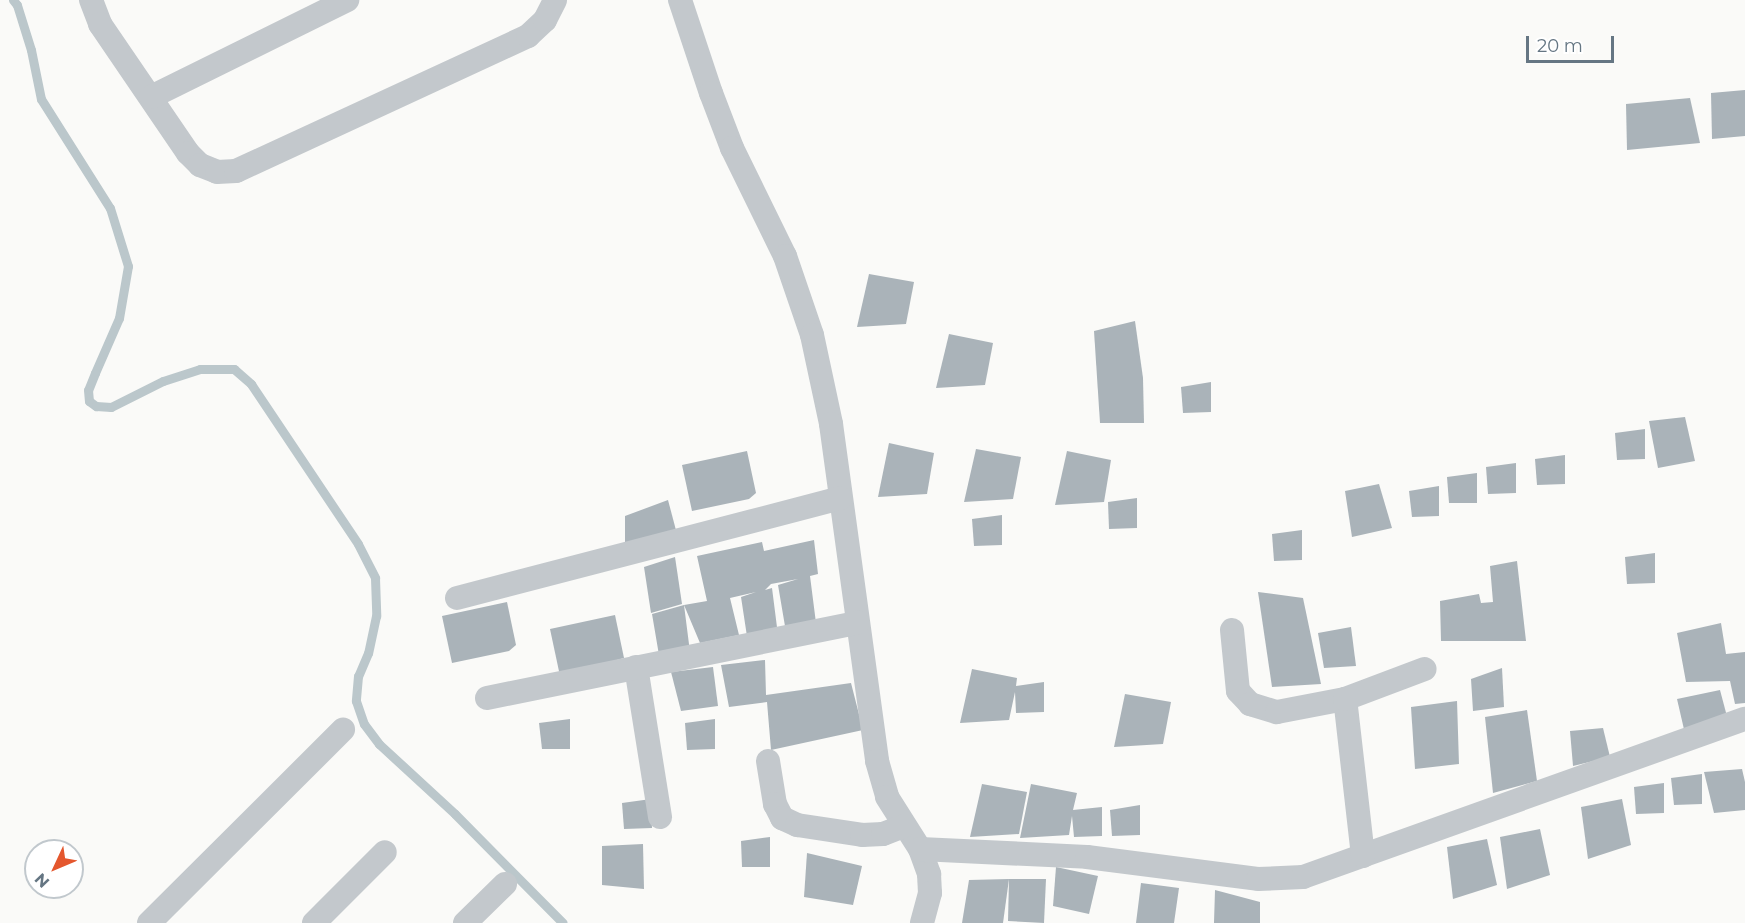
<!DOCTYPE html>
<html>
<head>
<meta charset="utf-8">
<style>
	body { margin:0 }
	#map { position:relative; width:1745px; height:923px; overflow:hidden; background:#fafaf8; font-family:Montserrat,sans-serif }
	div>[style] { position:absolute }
	.stream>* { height:9px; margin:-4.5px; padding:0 4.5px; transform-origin:4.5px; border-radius:4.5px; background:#bbc7cb }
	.building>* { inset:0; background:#aab3b9 }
	.minor>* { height:24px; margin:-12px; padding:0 12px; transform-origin:12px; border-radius:12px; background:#c3c8cc }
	span { translate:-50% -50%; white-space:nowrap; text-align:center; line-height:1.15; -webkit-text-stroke:6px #fff; paint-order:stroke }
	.north { position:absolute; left:24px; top:839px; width:60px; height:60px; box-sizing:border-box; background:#fff; border:2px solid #c1c8cd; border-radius:50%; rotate:226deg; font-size:16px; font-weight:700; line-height:24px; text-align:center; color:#657683 }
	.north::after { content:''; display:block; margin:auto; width:21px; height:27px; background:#e4572e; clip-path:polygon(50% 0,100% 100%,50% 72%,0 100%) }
	.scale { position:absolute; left:1526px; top:36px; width:88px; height:27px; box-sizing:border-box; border:3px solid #657683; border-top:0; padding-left:8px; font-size:18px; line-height:21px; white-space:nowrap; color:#657683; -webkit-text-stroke:4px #fff; paint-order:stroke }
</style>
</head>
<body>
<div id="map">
	<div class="stream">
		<i style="left:13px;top:0;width:6px;rotate:51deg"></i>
		<i style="left:17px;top:5px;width:47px;rotate:72.7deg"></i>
		<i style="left:31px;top:50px;width:50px;rotate:78.5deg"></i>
		<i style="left:41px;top:99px;width:129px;rotate:57.7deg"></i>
		<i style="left:110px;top:208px;width:61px;rotate:72.8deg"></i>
		<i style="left:128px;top:266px;width:53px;rotate:99.8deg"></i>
		<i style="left:119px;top:318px;width:60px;rotate:113.6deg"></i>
		<i style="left:95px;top:373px;width:18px;rotate:112deg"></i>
		<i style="left:88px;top:390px;width:11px;rotate:85deg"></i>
		<i style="left:89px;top:401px;width:9px;rotate:36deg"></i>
		<i style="left:96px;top:406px;width:15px;rotate:4deg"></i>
		<i style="left:111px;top:407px;width:58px;rotate:-26.6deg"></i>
		<i style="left:163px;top:381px;width:39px;rotate:-18deg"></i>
		<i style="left:200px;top:369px;width:34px"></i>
		<i style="left:234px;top:369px;width:23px;rotate:41deg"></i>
		<i style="left:251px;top:384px;width:192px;rotate:56.2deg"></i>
		<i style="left:358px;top:544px;width:38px;rotate:63deg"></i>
		<i style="left:375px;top:578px;width:38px;rotate:88deg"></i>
		<i style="left:376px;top:616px;width:38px;rotate:102deg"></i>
		<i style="left:368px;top:653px;width:25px;rotate:113deg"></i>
		<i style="left:358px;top:676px;width:25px;rotate:95deg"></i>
		<i style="left:356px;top:701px;width:24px;rotate:71deg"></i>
		<i style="left:364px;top:724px;width:25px;rotate:53deg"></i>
		<i style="left:379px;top:744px;width:103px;rotate:42.6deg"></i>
		<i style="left:455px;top:814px;width:153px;rotate:45.3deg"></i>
	</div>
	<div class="building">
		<i style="clip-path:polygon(1745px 90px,1745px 136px,1712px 139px,1711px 93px)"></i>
		<i style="clip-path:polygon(1690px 98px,1700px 143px,1627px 150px,1626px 104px)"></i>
		<i style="clip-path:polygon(869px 274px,914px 282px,906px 324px,857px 327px)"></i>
		<i style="clip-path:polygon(1135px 321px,1143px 378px,1144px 423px,1100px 423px,1094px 331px)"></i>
		<i style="clip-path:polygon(949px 334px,993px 343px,985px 385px,936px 388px)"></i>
		<i style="clip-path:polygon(1211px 382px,1211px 412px,1183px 413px,1181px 387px)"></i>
		<i style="clip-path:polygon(1685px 417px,1695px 461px,1658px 468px,1649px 421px)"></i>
		<i style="clip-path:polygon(1645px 429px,1645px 459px,1617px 460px,1615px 433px)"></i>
		<i style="clip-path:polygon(889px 443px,934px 453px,927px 494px,878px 497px)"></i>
		<i style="clip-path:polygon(976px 449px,1021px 457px,1013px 499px,964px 502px)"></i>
		<i style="clip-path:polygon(747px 451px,756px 493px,749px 499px,692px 511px,682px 465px)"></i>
		<i style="clip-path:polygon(1067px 451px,1111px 460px,1104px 502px,1055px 505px)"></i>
		<i style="clip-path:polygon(1565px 455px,1565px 484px,1537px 485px,1535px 459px)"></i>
		<i style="clip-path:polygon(1516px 463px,1516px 493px,1488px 494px,1486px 467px)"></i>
		<i style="clip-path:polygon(1477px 473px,1477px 503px,1449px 503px,1447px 477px)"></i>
		<i style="clip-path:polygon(1379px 484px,1392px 528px,1352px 537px,1345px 491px)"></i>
		<i style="clip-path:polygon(1439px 486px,1439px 516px,1412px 517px,1409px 491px)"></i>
		<i style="clip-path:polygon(1137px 498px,1137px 528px,1109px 529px,1108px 502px)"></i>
		<i style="clip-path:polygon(668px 500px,677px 534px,625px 545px,625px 516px)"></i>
		<i style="clip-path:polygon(1002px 515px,1002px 545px,974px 546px,972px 519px)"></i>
		<i style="clip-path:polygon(1302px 530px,1302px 560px,1274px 561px,1272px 534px)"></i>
		<i style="clip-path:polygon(814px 540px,818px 574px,810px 576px,816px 623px,786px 632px,778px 585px,798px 579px,771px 584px,765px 590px,772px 588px,778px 635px,748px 643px,741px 597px,756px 592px,730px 598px,739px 635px,700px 643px,684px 605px,690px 652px,660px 661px,652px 614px,684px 605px,707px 601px,697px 556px,762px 542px,764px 551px)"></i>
		<i style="clip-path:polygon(1655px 553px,1655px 583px,1627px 584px,1625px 557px)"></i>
		<i style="clip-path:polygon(675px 557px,682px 604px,651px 613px,644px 567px)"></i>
		<i style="clip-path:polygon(1517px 561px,1526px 641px,1441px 641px,1440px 601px,1479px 594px,1481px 603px,1493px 602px,1490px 566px)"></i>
		<i style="clip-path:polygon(1258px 592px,1303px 598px,1321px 684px,1272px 687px)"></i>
		<i style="clip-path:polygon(507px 602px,516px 645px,509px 651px,452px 663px,442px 616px)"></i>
		<i style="clip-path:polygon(615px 615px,624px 658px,560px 676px,550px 629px)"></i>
		<i style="clip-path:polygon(1721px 623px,1726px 654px,1745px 652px,1745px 703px,1735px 704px,1730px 681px,1686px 682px,1677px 633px)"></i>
		<i style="clip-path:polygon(1351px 627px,1356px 666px,1324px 668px,1318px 633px)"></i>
		<i style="clip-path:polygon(765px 660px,766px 695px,851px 683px,863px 730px,771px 750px,767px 702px,729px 707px,721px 665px)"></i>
		<i style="clip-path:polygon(713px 667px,718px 706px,681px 711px,671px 672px)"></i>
		<i style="clip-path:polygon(1502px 668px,1504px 707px,1473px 711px,1471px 679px)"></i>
		<i style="clip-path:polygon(972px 669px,1017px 678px,1016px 686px,1044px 682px,1044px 712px,1016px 713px,1015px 692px,1009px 720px,960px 723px)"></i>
		<i style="clip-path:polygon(1720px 690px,1729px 724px,1686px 738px,1677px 699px)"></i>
		<i style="clip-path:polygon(1125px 694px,1171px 702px,1163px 744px,1114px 747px)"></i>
		<i style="clip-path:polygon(1457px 701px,1459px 764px,1415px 769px,1411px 707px)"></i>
		<i style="clip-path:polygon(1527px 710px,1537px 781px,1493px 793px,1485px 717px)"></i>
		<i style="clip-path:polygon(570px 719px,570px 749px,542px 749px,539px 723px)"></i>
		<i style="clip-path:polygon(715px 719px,715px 749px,687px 750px,685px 723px)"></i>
		<i style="clip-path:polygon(1603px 728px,1610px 757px,1573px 766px,1570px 731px)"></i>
		<i style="clip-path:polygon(1742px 769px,1745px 782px,1745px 810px,1714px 813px,1704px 772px)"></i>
		<i style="clip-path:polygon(1702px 774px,1702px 804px,1674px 805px,1671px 778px)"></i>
		<i style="clip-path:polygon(1664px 783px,1664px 813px,1636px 814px,1634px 787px)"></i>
		<i style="clip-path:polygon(982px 784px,1027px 792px,1019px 834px,970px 837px)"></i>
		<i style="clip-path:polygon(1031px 784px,1077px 793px,1073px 810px,1102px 807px,1102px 836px,1074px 837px,1072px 816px,1069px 835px,1020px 838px)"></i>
		<i style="clip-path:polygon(651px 799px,652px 828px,624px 829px,622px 803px)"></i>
		<i style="clip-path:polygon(1622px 799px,1631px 845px,1588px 859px,1581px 807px)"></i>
		<i style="clip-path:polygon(1140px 805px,1140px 835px,1112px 836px,1110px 810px)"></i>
		<i style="clip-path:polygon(1540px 829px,1550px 875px,1507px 889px,1500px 837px)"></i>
		<i style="clip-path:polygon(770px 837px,770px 867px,742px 867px,741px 841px)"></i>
		<i style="clip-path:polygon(1487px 839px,1497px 885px,1453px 899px,1447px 847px)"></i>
		<i style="clip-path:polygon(643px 844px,644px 889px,602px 885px,602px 846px)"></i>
		<i style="clip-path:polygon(807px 853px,862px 866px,853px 905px,804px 897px)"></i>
		<i style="clip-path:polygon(1056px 867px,1098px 876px,1089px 914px,1053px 906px)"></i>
		<i style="clip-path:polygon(1009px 879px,1003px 923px,962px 923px,969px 880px)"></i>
		<i style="clip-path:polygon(1009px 879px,1046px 879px,1044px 923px,1008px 921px)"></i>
		<i style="clip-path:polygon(1141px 883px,1179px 888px,1174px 923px,1136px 923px)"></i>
		<i style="clip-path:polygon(1215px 890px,1260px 902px,1260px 923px,1214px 923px)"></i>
	</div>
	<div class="minor">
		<i style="left:91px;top:0;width:26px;rotate:69deg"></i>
		<i style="left:100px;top:24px;width:156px;rotate:55.7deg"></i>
		<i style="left:188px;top:153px;width:17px;rotate:45deg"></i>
		<i style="left:200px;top:165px;width:18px;rotate:22deg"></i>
		<i style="left:217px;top:172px;width:19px;rotate:-3deg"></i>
		<i style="left:236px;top:171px;width:322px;rotate:-24.8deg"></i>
		<i style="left:528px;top:36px;width:23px;rotate:-43deg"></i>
		<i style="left:545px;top:20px;width:22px;rotate:-63deg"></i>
		<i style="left:680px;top:0;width:98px;rotate:71.6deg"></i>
		<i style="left:711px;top:93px;width:59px;rotate:69.1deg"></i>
		<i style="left:732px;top:148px;width:120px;rotate:63.9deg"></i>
		<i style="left:785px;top:256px;width:83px;rotate:71.1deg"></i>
		<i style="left:812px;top:335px;width:91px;rotate:77.9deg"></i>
		<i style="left:831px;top:424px;width:340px;rotate:82.2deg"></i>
		<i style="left:877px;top:761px;width:37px;rotate:74deg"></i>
		<i style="left:887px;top:797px;width:62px;rotate:57.6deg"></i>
		<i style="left:920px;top:849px;width:27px;rotate:70deg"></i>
		<i style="left:929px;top:874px;width:19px;rotate:87deg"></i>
		<i style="left:930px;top:893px;width:31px;rotate:105deg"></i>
		<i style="left:151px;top:97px;width:219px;rotate:-26.3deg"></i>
		<i style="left:457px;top:598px;width:396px;rotate:-14.6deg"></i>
		<i style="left:1232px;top:630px;width:61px;rotate:84.4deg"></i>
		<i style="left:1238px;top:691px;width:18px;rotate:47deg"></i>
		<i style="left:1250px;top:704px;width:28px;rotate:17deg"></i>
		<i style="left:1277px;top:712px;width:69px;rotate:-10.8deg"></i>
		<i style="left:636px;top:667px;width:152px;rotate:80.9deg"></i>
		<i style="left:487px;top:698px;width:378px;rotate:-11.5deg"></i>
		<i style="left:768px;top:761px;width:44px;rotate:80.8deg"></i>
		<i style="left:775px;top:804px;width:16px;rotate:63deg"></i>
		<i style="left:782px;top:818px;width:17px;rotate:25deg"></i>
		<i style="left:797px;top:825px;width:66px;rotate:8.7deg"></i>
		<i style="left:862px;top:835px;width:21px;rotate:-3deg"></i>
		<i style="left:883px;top:834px;width:22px;rotate:-21deg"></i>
		<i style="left:920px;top:849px;width:167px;rotate:2.7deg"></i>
		<i style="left:1087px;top:857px;width:172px;rotate:7.3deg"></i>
		<i style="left:1258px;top:879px;width:45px;rotate:-2.5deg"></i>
		<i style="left:1303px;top:877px;width:469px;rotate:-19.7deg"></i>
		<i style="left:1363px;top:856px;width:158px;rotate:-96.5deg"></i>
		<i style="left:1345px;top:699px;width:85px;rotate:-20.6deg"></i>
		<i style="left:149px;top:923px;width:274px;rotate:-44.9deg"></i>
		<i style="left:314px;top:923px;width:100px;rotate:-45deg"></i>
		<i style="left:465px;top:923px;width:56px;rotate:-44.3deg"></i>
	</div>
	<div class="north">N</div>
	<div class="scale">20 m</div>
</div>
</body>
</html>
